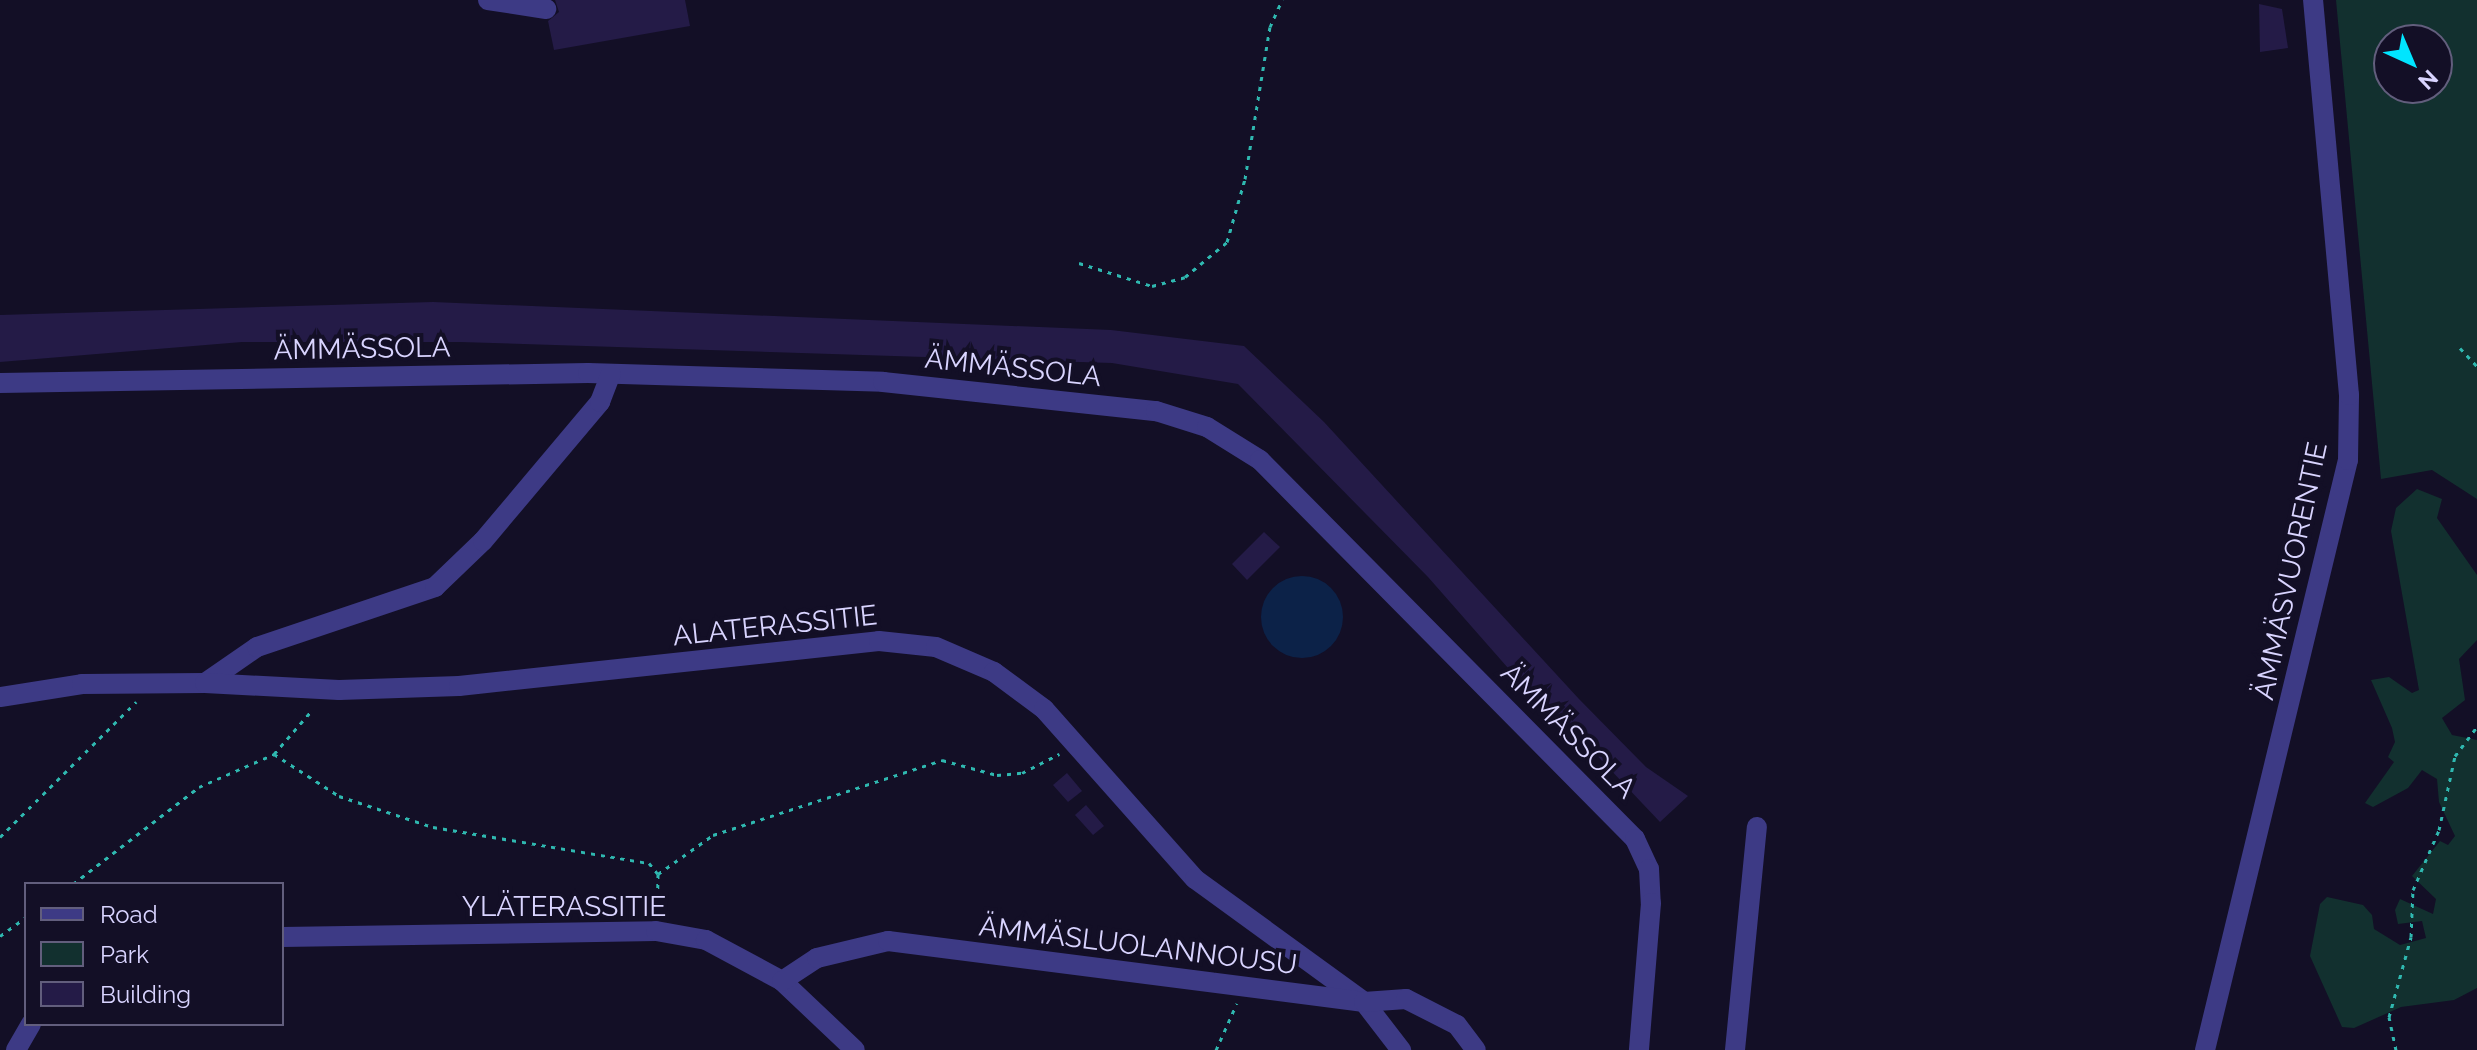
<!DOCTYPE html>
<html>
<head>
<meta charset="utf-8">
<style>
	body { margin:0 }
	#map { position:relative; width:2477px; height:1050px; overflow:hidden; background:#130f26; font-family:Raleway,sans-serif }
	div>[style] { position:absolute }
	.green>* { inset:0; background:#12302f }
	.water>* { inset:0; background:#0c2248 }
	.round { border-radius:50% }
	.building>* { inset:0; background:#241b47 }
	.path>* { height:3px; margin-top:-1.5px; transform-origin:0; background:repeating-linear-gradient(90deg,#2fb8b0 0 4px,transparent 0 10px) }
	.minor>* { height:20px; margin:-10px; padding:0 10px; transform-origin:10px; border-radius:10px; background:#3d3a85 }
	span { translate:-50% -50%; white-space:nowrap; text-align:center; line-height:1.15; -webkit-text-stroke:8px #130f26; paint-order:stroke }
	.street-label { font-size:28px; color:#d9d4ff }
	.legend { position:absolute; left:24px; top:882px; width:260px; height:144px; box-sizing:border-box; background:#130f26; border:2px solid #625e7d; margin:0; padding:10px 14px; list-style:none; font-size:24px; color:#d9d4ff }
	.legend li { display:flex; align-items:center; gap:16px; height:40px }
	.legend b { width:40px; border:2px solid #625e7d }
	.north { position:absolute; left:2373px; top:24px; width:80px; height:80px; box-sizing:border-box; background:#130f26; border:2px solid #625e7d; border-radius:50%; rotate:136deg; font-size:22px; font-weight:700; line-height:32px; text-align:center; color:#d9d4ff }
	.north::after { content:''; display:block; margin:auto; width:28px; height:36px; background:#00e5ff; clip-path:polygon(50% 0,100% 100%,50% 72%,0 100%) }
</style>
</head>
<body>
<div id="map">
	<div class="green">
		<i style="clip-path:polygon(evenodd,2336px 0,2477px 0,2477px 499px,2432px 470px,2381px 479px,2336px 0,2437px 40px,2437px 88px,2389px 88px,2389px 40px,2437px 40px)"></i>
		<i style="clip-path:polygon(2417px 489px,2442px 499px,2437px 518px,2477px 575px,2477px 640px,2459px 659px,2465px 700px,2442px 718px,2452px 735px,2477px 740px,2477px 988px,2454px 1000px,2401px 1007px,2354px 1028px,2342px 1027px,2310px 956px,2320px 904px,2327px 897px,2363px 905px,2372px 915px,2374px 929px,2400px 945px,2426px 938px,2422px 921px,2398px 924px,2395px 910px,2400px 899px,2433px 914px,2436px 899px,2412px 876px,2440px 841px,2448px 845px,2455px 836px,2439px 802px,2437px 779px,2422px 770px,2408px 788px,2373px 807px,2365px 803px,2394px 762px,2388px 757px,2395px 742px,2392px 728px,2371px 680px,2389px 677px,2412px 693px,2419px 690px,2391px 531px,2396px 508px)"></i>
	</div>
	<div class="water">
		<i class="round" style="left:1261px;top:576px;width:82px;height:82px"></i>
	</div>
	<div class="building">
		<i style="clip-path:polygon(555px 0,685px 0,690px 26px,554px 50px,548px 21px,559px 12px)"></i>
		<i style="clip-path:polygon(2259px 4px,2282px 9px,2288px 48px,2260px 52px)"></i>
		<i style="clip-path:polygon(433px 302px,1111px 330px,1244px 346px,1324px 422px,1579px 699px,1646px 767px,1688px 796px,1660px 822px,1569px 726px,1545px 710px,1428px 577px,1238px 384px,1112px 363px,460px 342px,242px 342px,0 362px,0 315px)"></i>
		<i style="clip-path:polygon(1264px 532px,1280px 547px,1247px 580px,1232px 564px)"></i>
		<i style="clip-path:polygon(1067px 773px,1082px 791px,1068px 802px,1053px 785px)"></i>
		<i style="clip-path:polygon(1086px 805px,1104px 826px,1093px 835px,1075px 815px)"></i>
	</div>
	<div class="path">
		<i style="left:1079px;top:263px;width:77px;rotate:17.5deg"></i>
		<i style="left:1152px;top:286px;width:34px;rotate:-15deg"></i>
		<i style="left:1185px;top:277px;width:55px;rotate:-39.8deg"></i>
		<i style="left:1227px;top:242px;width:66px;rotate:-74.1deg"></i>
		<i style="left:1245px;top:179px;width:154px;rotate:-80.7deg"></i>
		<i style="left:1270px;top:27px;width:30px;rotate:-66deg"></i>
		<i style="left:2460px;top:348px;width:25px;rotate:47deg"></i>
		<i style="left:274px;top:754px;width:77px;rotate:32.9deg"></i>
		<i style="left:339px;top:796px;width:99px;rotate:18.3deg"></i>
		<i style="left:433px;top:827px;width:219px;rotate:9.5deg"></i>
		<i style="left:649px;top:863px;width:14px;rotate:51deg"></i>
		<i style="left:658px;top:874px;width:39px;rotate:91deg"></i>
		<i style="left:0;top:837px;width:192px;rotate:-44.8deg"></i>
		<i style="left:658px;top:874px;width:67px;rotate:-35.3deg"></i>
		<i style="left:713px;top:835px;width:241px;rotate:-18.1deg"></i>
		<i style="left:942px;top:760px;width:57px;rotate:15.3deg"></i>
		<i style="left:997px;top:775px;width:25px;rotate:-5deg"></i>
		<i style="left:1022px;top:773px;width:42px;rotate:-27.2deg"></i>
		<i style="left:73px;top:884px;width:159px;rotate:-37.6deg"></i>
		<i style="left:199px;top:787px;width:82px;rotate:-23.7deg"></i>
		<i style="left:274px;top:754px;width:60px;rotate:-49.1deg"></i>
		<i style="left:0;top:936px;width:32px;rotate:-36deg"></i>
		<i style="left:1216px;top:1050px;width:51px;rotate:-65.9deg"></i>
		<i style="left:2396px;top:1050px;width:34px;rotate:-102deg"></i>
		<i style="left:2389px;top:1017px;width:83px;rotate:-74.6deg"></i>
		<i style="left:2411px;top:937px;width:47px;rotate:-87.6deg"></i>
		<i style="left:2413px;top:890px;width:65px;rotate:-66.6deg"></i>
		<i style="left:2439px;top:830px;width:76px;rotate:-77.8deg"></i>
		<i style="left:2455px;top:756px;width:36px;rotate:-53deg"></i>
	</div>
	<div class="minor">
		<i style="left:488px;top:0;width:59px;rotate:8.8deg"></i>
		<i style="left:0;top:383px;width:588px;rotate:-0.97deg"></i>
		<i style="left:588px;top:373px;width:295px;rotate:1.7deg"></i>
		<i style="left:883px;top:382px;width:275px;rotate:6.1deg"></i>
		<i style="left:1156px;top:411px;width:53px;rotate:17.4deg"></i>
		<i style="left:1207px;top:427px;width:62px;rotate:31.9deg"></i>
		<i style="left:1260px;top:460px;width:533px;rotate:45.3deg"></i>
		<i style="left:1635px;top:839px;width:33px;rotate:65deg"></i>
		<i style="left:1649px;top:869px;width:34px;rotate:87deg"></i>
		<i style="left:1651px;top:903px;width:147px;rotate:94.7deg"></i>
		<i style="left:205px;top:683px;width:63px;rotate:-34.7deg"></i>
		<i style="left:257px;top:647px;width:188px;rotate:-18.6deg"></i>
		<i style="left:435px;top:587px;width:66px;rotate:-43.8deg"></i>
		<i style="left:483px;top:541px;width:182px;rotate:-49.9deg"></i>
		<i style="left:600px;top:402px;width:30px;rotate:-69deg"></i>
		<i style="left:0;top:697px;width:83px;rotate:-9deg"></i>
		<i style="left:82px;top:684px;width:123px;rotate:-0.5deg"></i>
		<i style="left:205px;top:683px;width:134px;rotate:3deg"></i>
		<i style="left:339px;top:690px;width:120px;rotate:-1.9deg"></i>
		<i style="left:459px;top:686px;width:422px;rotate:-6.1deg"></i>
		<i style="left:879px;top:641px;width:57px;rotate:6deg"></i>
		<i style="left:936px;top:647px;width:63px;rotate:23.3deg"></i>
		<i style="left:994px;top:672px;width:62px;rotate:36.5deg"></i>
		<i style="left:1044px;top:709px;width:227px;rotate:48.4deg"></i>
		<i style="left:1195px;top:879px;width:209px;rotate:36deg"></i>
		<i style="left:1364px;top:1002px;width:61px;rotate:52.4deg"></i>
		<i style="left:282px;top:937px;width:374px;rotate:-0.9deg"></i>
		<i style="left:656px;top:931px;width:51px;rotate:10.2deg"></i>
		<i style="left:706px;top:940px;width:86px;rotate:28.3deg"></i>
		<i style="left:782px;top:981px;width:100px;rotate:43.4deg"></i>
		<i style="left:782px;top:981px;width:42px;rotate:-33.3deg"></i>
		<i style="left:817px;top:958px;width:73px;rotate:-13.5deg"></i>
		<i style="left:888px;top:941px;width:480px;rotate:7.3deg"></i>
		<i style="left:1364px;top:1002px;width:42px;rotate:-4.1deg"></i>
		<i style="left:1406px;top:999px;width:57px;rotate:27deg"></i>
		<i style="left:1457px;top:1025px;width:31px;rotate:53deg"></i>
		<i style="left:16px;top:1050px;width:30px;rotate:-60deg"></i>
		<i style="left:1735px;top:1050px;width:224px;rotate:-84.4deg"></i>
		<i style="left:2205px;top:1050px;width:607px;rotate:-76.38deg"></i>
		<i style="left:2348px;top:460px;width:65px;rotate:-89.1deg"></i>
		<i style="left:2349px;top:395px;width:397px;rotate:-95.2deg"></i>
	</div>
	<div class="street-label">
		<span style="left:362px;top:349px;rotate:-1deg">ÄMMÄSSOLA</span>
		<span style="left:1013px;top:368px;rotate:6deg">ÄMMÄSSOLA</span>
		<span style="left:2291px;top:571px;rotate:-78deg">ÄMMÄSVUORENTIE</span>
		<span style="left:775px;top:626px;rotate:-6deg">ALATERASSITIE</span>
		<span style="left:1568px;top:731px;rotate:45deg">ÄMMÄSSOLA</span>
		<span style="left:564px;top:907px">YLÄTERASSITIE</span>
		<span style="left:1138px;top:946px;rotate:7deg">ÄMMÄSLUOLANNOUSU</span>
	</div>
	<ul class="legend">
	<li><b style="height:10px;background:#3d3a85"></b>Road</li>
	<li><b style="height:22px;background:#12302f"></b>Park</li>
	<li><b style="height:22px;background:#241b47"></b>Building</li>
	</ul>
	<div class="north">N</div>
</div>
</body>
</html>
